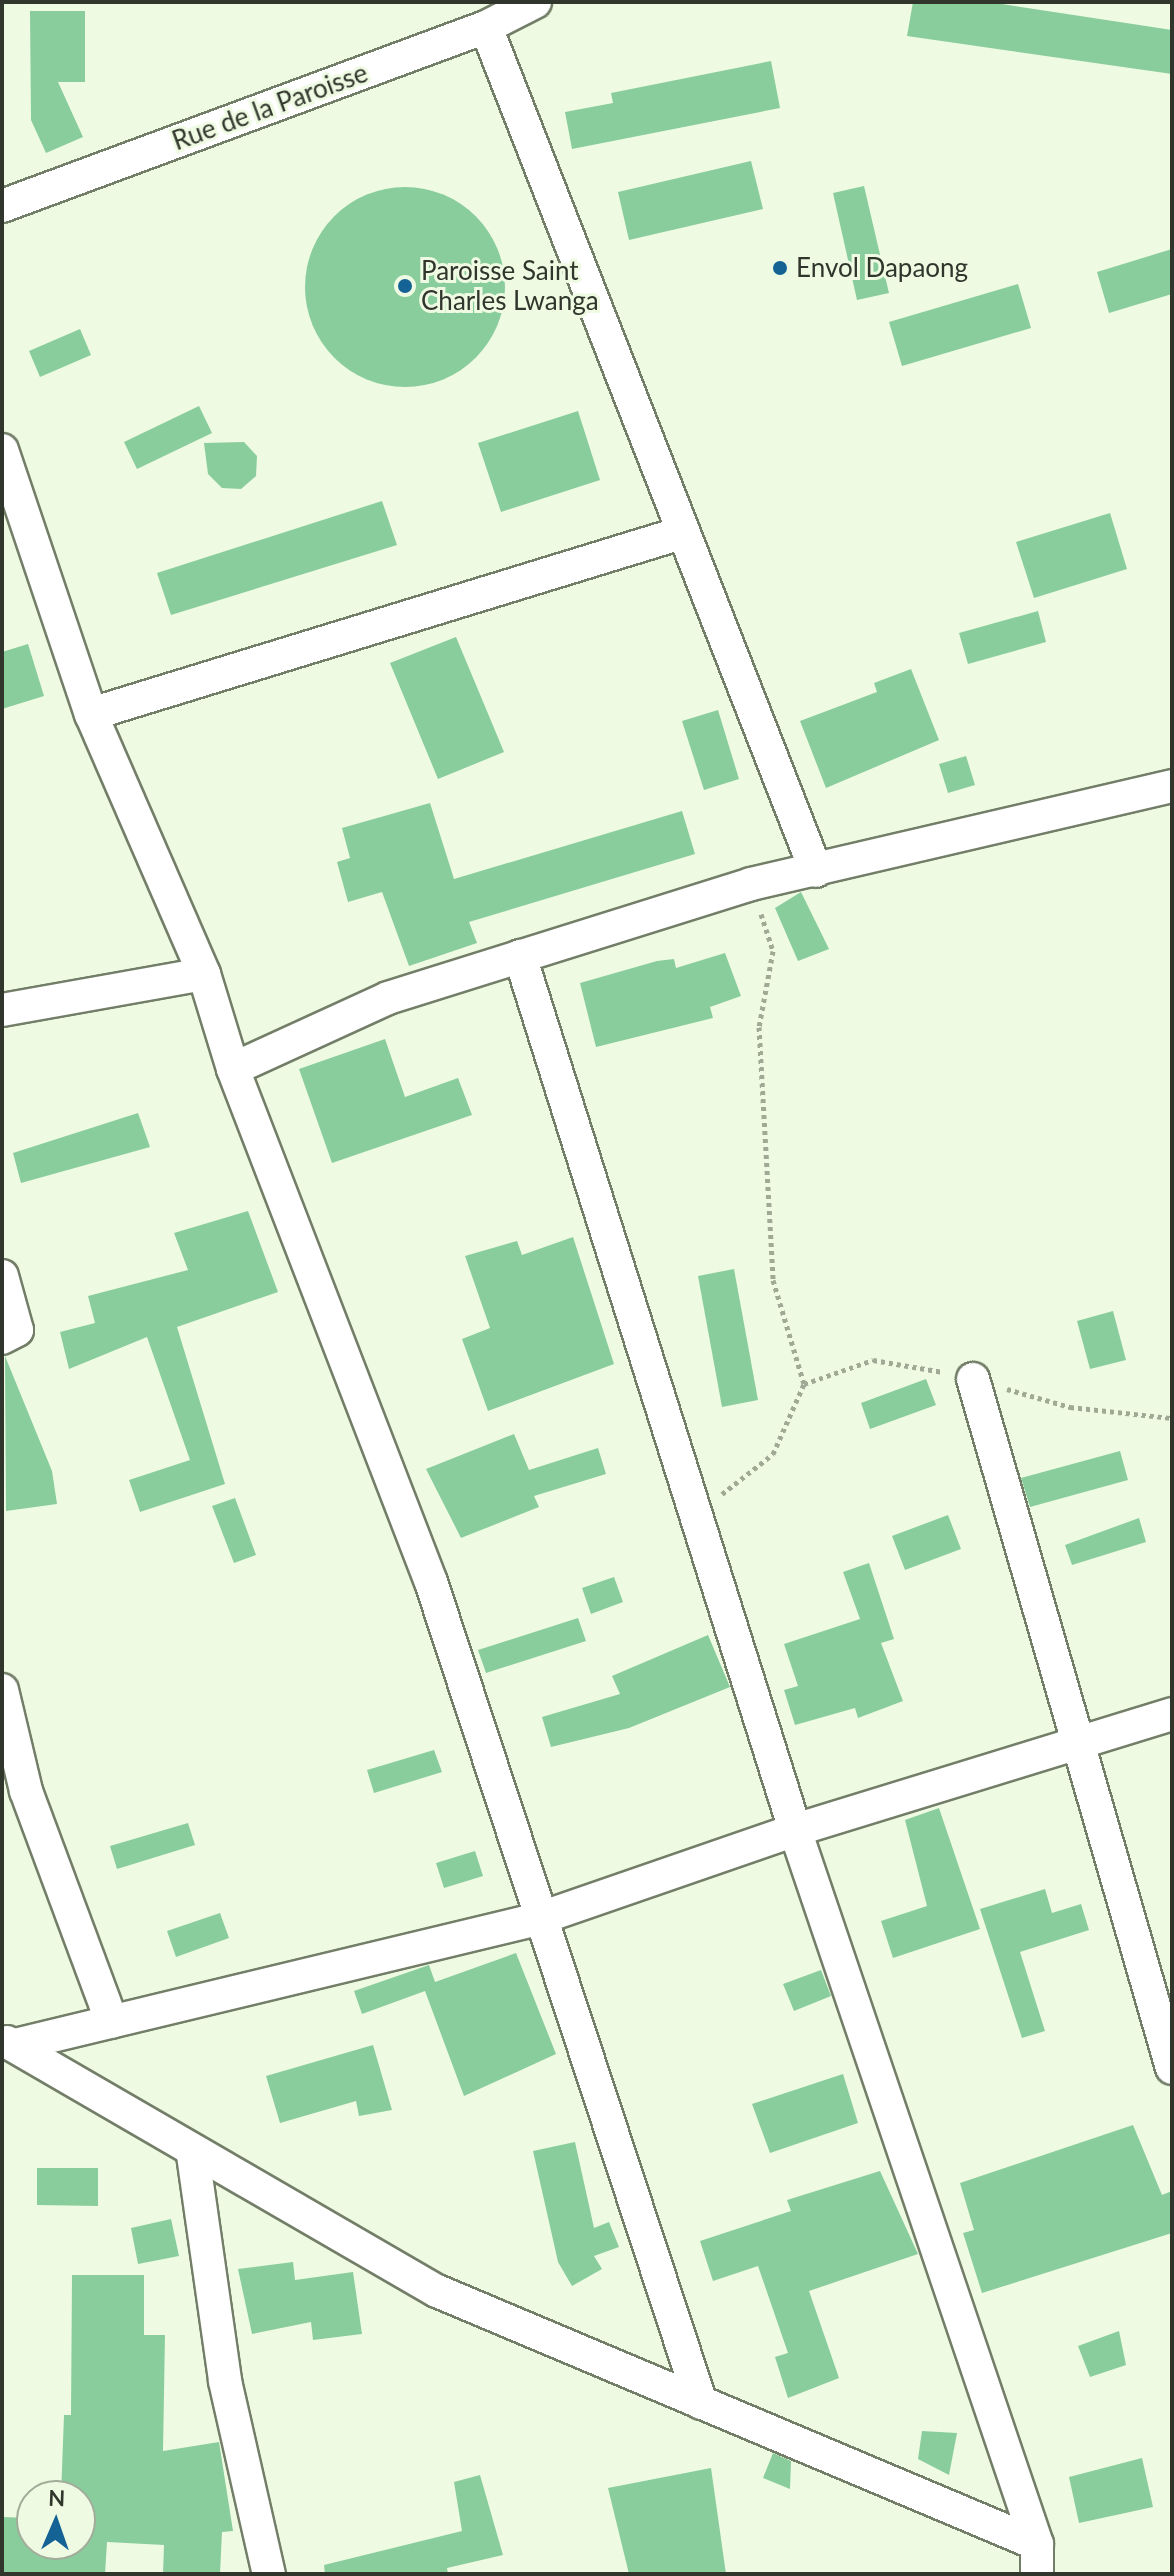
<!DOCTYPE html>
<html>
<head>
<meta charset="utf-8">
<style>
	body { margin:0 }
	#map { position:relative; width:1174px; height:2576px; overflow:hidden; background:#eefbe2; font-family:Lato,sans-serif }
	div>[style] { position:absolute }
	.building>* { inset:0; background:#8acd9c }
	.round { border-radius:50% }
	.path>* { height:5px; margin-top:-2.5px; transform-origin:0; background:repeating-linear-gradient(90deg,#9fa996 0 4px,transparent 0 8px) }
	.roads { filter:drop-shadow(2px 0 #737e68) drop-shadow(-2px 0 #737e68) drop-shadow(0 2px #737e68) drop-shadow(0 -2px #737e68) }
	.minor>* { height:32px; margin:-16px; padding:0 16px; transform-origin:16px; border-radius:16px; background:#fff }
	.dots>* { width:22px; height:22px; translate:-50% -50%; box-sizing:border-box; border:4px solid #eefbe2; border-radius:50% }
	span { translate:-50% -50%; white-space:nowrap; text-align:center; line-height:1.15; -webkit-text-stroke:6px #eefbe2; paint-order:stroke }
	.street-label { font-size:26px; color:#31362d }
	.poi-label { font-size:26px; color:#31362d }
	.left { translate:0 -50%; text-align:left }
	.frame { position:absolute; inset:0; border:4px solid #31362d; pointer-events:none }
	.north { position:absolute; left:16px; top:2480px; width:80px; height:80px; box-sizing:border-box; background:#eefbe2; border:2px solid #a2ac9a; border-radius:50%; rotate:2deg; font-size:22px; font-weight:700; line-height:32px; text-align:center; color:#31362d }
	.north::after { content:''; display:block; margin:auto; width:28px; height:36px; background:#156395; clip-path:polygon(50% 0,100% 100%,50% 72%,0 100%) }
</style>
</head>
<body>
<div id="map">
	<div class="building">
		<i style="clip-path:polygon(913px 2px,989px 2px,1172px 30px,1172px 74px,907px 36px)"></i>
		<i style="clip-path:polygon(30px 11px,85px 11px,85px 82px,58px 82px,83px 137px,46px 153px,31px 120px)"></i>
		<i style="clip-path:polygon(771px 61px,780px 108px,572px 149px,565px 112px,613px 103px,611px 93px)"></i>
		<i style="clip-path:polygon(751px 161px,763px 209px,629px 240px,618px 192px)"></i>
		<i style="clip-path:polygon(864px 186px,889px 293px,857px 300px,833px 193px)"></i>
		<i class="round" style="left:305px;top:187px;width:200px;height:200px"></i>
		<i style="clip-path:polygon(1172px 249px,1172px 294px,1109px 313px,1097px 272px)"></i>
		<i style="clip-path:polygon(1018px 284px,1031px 328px,902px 366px,889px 322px)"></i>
		<i style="clip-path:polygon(80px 329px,91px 355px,40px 377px,29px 351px)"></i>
		<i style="clip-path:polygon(199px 406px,212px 433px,137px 469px,124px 442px)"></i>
		<i style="clip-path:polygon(578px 411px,600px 480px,501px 512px,478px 443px)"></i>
		<i style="clip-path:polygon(244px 442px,257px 456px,256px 476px,241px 489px,222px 488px,208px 474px,204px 443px)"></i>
		<i style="clip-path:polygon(382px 501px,397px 545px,171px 615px,157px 573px)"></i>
		<i style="clip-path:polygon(1110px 513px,1127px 569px,1034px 598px,1016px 542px)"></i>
		<i style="clip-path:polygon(1038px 611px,1046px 642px,968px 664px,959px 633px)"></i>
		<i style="clip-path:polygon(456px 637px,504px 752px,438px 779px,390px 663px)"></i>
		<i style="clip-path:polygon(28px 644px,44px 696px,2px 709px,2px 652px)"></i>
		<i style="clip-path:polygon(911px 669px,939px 740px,826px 788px,800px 721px,877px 692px,874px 683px)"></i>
		<i style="clip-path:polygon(718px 710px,739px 779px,704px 790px,682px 721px)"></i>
		<i style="clip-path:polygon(966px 756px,975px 785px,948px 793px,939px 764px)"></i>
		<i style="clip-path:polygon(430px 803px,454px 879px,682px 811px,695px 854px,469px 922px,477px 943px,409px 966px,382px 892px,348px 902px,337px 862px,350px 858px,342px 828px)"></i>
		<i style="clip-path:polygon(801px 892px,829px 949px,798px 961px,775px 908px)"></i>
		<i style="clip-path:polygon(725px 953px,741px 996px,710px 1007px,713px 1018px,596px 1047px,580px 983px,657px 961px,674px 959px,676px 968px)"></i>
		<i style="clip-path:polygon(385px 1039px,405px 1097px,458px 1078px,472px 1115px,332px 1163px,299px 1069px)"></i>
		<i style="clip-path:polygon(138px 1113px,150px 1147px,21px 1183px,13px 1153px)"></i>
		<i style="clip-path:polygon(248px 1211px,278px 1292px,177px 1327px,225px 1484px,140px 1512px,129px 1480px,190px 1460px,147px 1337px,69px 1369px,60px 1332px,95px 1323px,88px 1296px,188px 1270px,174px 1233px)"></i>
		<i style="clip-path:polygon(573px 1237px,614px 1364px,488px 1411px,462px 1339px,490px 1328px,465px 1256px,517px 1241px,522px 1255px)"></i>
		<i style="clip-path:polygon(734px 1269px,758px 1400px,722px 1407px,698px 1276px)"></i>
		<i style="clip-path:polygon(1113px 1311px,1126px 1360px,1090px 1369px,1077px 1321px)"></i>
		<i style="clip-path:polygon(5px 1356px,52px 1471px,57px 1504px,6px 1511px)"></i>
		<i style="clip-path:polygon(926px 1379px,936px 1405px,870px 1429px,861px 1403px)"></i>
		<i style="clip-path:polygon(514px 1434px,529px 1470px,598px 1448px,606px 1474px,534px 1496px,539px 1507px,461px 1538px,426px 1469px)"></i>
		<i style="clip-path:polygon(1120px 1451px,1128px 1480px,1030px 1507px,1021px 1478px)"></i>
		<i style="clip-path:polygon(235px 1498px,256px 1555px,234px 1563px,212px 1506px)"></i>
		<i style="clip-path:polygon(948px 1515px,961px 1549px,905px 1570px,892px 1536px)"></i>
		<i style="clip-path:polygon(1139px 1518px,1146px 1542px,1072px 1565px,1065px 1545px)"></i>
		<i style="clip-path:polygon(869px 1563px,894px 1639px,881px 1643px,903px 1701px,858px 1718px,855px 1708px,795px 1725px,784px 1690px,798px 1686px,784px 1644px,860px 1619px,843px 1572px)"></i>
		<i style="clip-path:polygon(614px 1577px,623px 1602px,591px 1614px,582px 1588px)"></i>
		<i style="clip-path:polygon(578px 1618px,586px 1641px,486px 1673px,478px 1650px)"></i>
		<i style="clip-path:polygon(708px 1635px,730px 1687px,629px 1728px,551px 1747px,542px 1717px,620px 1694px,612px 1676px)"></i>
		<i style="clip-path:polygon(434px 1750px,442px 1772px,374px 1793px,367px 1770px)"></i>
		<i style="clip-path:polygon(939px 1808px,980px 1929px,893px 1958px,881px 1921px,927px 1906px,905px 1820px)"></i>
		<i style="clip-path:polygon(188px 1823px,195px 1845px,117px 1869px,110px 1846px)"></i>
		<i style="clip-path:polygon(475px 1851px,483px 1876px,444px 1888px,436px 1863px)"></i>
		<i style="clip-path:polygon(1045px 1889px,1052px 1913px,1081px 1904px,1089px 1930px,1020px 1952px,1045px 2031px,1022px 2038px,980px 1909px)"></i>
		<i style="clip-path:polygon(220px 1913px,229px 1938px,176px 1957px,167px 1931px)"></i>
		<i style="clip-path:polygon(516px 1953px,556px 2054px,464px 2096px,425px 1991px,362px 2014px,354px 1991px,429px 1965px,435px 1982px)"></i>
		<i style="clip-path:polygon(821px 1970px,831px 1996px,794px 2011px,783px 1984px)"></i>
		<i style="clip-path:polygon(373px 2045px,392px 2110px,359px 2116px,356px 2101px,280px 2123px,266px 2076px)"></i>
		<i style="clip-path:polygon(843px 2074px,858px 2123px,770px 2153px,752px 2104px)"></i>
		<i style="clip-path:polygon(1133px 2125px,1162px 2195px,1172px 2191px,1172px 2233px,982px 2293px,963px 2233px,974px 2230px,960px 2183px)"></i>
		<i style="clip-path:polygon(575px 2142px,594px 2228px,609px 2222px,619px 2247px,594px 2256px,602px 2269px,572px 2286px,558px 2262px,533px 2151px)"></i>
		<i style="clip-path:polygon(37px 2168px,98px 2168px,98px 2206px,37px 2205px)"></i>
		<i style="clip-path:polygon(880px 2171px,918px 2254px,809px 2291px,839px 2378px,788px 2398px,775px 2357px,788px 2353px,758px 2266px,713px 2281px,700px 2241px,791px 2211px,787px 2200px)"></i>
		<i style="clip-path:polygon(171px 2219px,179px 2256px,138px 2264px,131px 2228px)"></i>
		<i style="clip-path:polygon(293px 2262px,295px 2280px,353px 2272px,362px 2334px,313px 2340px,311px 2322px,252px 2334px,238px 2269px)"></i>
		<i style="clip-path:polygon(72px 2275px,144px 2275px,144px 2335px,165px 2335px,163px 2451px,219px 2442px,233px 2531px,222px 2532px,220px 2574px,163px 2574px,164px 2545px,107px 2542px,105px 2574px,2px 2574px,2px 2517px,32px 2518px,32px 2544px,80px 2544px,80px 2496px,61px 2496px,64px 2415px,71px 2415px)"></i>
		<i style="clip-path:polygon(1119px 2331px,1126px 2365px,1090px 2377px,1078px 2346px)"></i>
		<i style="clip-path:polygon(922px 2431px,957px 2433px,949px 2475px,918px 2459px)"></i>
		<i style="clip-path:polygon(773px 2453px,791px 2461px,790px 2489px,763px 2478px)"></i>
		<i style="clip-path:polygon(1142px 2458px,1153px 2507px,1079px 2523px,1069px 2477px)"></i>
		<i style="clip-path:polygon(711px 2468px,726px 2574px,629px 2574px,608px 2488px)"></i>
		<i style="clip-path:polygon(480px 2475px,503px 2555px,447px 2568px,448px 2574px,325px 2574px,324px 2565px,462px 2531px,454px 2482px)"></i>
	</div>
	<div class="path">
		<i style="left:761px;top:914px;width:39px;rotate:72deg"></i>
		<i style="left:773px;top:951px;width:77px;rotate:100.4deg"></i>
		<i style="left:759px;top:1027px;width:253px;rotate:86.8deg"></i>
		<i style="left:773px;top:1280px;width:109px;rotate:73.4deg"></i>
		<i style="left:1007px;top:1389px;width:66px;rotate:15.9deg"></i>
		<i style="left:1070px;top:1407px;width:103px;rotate:6.2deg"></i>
		<i style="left:722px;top:1494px;width:65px;rotate:-38.1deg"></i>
		<i style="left:773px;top:1454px;width:77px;rotate:-66.1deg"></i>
		<i style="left:804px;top:1384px;width:73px;rotate:-19.2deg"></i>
		<i style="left:873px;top:1360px;width:71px;rotate:9.7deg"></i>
	</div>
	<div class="roads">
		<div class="minor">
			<i style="left:486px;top:27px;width:906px;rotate:68.64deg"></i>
			<i style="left:2px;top:206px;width:516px;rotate:-20.3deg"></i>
			<i style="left:486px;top:27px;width:55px;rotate:-27deg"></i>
			<i style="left:2px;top:450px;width:279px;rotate:71.4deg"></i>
			<i style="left:91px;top:714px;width:283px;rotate:66.5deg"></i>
			<i style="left:204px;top:974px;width:99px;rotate:73deg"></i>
			<i style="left:233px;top:1069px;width:550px;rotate:68.9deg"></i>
			<i style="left:431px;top:1582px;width:864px;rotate:71.8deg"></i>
			<i style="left:91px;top:714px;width:617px;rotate:-17.05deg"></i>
			<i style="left:520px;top:956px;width:916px;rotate:72.53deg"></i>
			<i style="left:795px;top:1830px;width:754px;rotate:71.28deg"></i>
			<i style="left:1037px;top:2544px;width:30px;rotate:90deg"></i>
			<i style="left:2px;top:1010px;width:205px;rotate:-10.1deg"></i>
			<i style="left:233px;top:1069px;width:170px;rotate:-24.6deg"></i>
			<i style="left:388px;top:998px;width:380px;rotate:-17.4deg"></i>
			<i style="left:751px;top:884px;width:432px;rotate:-13.1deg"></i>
			<i style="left:2px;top:1276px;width:56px;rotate:74.5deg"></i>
			<i style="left:17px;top:1330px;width:17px;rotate:152deg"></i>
			<i style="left:973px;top:1379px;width:717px;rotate:73.89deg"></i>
			<i style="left:2px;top:1690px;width:104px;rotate:76.6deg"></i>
			<i style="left:26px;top:1791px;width:246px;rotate:69.6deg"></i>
			<i style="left:7px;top:2042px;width:497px;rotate:30.1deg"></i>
			<i style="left:437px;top:2291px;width:651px;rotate:22.86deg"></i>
			<i style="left:19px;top:2044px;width:534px;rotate:-13.54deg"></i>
			<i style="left:538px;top:1919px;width:272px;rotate:-19.1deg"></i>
			<i style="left:795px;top:1830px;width:394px;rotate:-17.1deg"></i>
			<i style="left:193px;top:2155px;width:228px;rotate:81.9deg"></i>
			<i style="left:225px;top:2381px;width:198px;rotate:77.2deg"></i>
		</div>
	</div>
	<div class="dots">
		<i style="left:780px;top:268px;background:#156395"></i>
		<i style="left:405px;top:286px;background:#156395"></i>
	</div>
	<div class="street-label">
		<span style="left:270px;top:107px;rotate:-20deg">Rue de la Paroisse</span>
	</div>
	<div class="poi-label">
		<span class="left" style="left:796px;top:268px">Envol Dapaong</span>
		<span class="left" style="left:421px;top:286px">Paroisse Saint<br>Charles Lwanga</span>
	</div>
	<div class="frame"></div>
	<div class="north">N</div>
</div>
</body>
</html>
